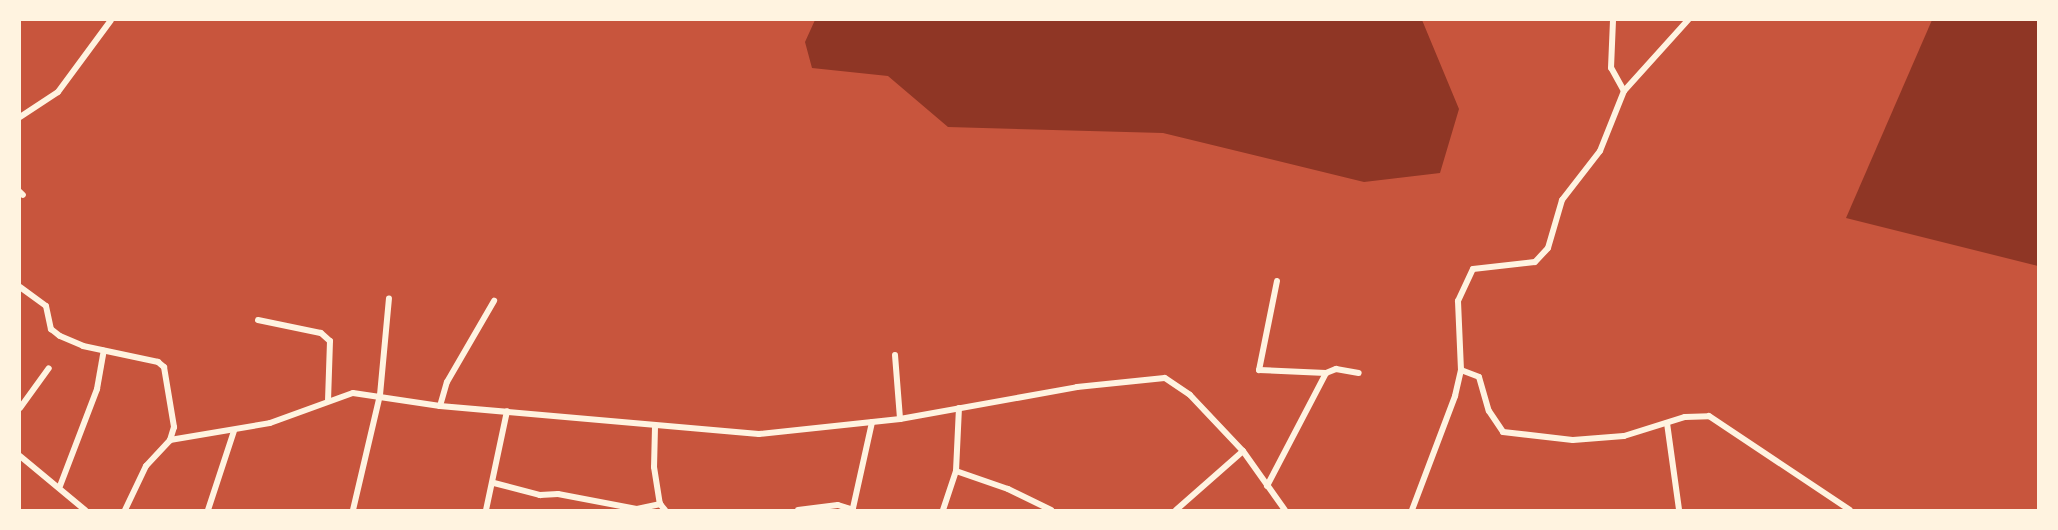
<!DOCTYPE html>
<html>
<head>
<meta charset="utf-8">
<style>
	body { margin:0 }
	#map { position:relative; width:2058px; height:530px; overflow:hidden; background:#c8553d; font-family:Ubuntu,sans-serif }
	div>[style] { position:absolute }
	.water>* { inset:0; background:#8f3625 }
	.minor>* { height:6px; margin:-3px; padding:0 3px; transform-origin:3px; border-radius:3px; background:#fff3e0 }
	span { translate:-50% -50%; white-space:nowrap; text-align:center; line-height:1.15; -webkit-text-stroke:5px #fff3e0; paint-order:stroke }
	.frame { position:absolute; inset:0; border:21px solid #fff3e0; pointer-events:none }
</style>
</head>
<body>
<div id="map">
	<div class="water">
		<i style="clip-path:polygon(815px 20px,1422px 20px,1459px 109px,1440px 173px,1364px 182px,1163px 133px,948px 127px,888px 76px,812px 68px,805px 42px)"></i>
		<i style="clip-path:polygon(1932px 20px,2038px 20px,2038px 266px,1846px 218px)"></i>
	</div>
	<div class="minor">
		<i style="left:1624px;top:91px;width:96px;rotate:-48deg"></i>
		<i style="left:20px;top:117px;width:45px;rotate:-33.3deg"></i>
		<i style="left:58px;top:92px;width:89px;rotate:-53.6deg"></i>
		<i style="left:20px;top:192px;width:4px;rotate:45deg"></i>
		<i style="left:1277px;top:281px;width:91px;rotate:101.4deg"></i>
		<i style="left:1259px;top:370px;width:67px;rotate:2.6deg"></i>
		<i style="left:1326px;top:373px;width:11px;rotate:-22deg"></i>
		<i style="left:1336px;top:369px;width:23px;rotate:10deg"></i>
		<i style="left:20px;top:287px;width:32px;rotate:36deg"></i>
		<i style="left:46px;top:306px;width:24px;rotate:78deg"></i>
		<i style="left:51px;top:329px;width:11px;rotate:38deg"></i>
		<i style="left:60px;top:336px;width:25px;rotate:23deg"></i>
		<i style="left:83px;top:346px;width:77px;rotate:12deg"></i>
		<i style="left:158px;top:362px;width:8px;rotate:40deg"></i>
		<i style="left:164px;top:367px;width:61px;rotate:80.5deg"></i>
		<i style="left:174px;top:427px;width:14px;rotate:107deg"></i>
		<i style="left:258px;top:320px;width:64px;rotate:11.7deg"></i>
		<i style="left:321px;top:333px;width:12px;rotate:42deg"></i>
		<i style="left:330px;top:341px;width:59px;rotate:91.9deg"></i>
		<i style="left:895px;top:355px;width:64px;rotate:85.5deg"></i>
		<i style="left:1461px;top:370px;width:19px;rotate:21deg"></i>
		<i style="left:1479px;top:377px;width:35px;rotate:74deg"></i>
		<i style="left:1489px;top:411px;width:25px;rotate:56deg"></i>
		<i style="left:1503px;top:432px;width:70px;rotate:6.5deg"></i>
		<i style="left:1573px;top:440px;width:51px;rotate:-4.5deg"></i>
		<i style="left:1624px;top:436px;width:64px;rotate:-17.3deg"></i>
		<i style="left:1685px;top:417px;width:24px;rotate:-2deg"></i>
		<i style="left:1709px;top:416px;width:169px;rotate:33.7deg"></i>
		<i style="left:440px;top:406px;width:25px;rotate:-74deg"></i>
		<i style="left:447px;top:382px;width:94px;rotate:-59.9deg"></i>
		<i style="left:20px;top:408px;width:49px;rotate:-54.1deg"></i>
		<i style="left:1667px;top:423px;width:88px;rotate:82.1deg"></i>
		<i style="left:655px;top:427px;width:40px;rotate:91.4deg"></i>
		<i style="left:654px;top:467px;width:37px;rotate:81deg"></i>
		<i style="left:660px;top:504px;width:8px;rotate:50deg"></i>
		<i style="left:20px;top:456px;width:85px;rotate:39.7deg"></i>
		<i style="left:956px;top:471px;width:55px;rotate:19.1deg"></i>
		<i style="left:1008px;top:489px;width:48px;rotate:26deg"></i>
		<i style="left:494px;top:483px;width:48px;rotate:14.6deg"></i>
		<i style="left:540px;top:495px;width:18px;rotate:-3deg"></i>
		<i style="left:558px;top:494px;width:80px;rotate:10.8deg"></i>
		<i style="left:637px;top:509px;width:24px;rotate:-12deg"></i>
		<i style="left:60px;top:486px;width:104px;rotate:-69.1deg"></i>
		<i style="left:97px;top:389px;width:39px;rotate:-80deg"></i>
		<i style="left:1267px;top:486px;width:127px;rotate:-62.4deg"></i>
		<i style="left:853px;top:508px;width:88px;rotate:-77.5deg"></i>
		<i style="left:125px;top:510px;width:49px;rotate:-64.5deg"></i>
		<i style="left:146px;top:466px;width:35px;rotate:-47deg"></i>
		<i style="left:170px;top:440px;width:101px;rotate:-9.6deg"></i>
		<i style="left:270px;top:423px;width:88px;rotate:-19.9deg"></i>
		<i style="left:353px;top:393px;width:88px;rotate:8.5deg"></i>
		<i style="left:440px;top:406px;width:320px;rotate:5deg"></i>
		<i style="left:759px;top:434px;width:142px;rotate:-6.1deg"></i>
		<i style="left:900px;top:419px;width:180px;rotate:-10.2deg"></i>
		<i style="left:1077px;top:387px;width:88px;rotate:-5.8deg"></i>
		<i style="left:1165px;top:378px;width:30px;rotate:34deg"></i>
		<i style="left:1190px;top:395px;width:77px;rotate:46.6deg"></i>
		<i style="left:1243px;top:451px;width:72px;rotate:54.6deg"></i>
		<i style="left:208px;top:510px;width:83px;rotate:-71.8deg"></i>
		<i style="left:353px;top:510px;width:118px;rotate:-76.8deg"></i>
		<i style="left:380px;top:395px;width:97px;rotate:-84.7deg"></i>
		<i style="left:486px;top:510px;width:101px;rotate:-78deg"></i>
		<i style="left:798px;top:510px;width:40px;rotate:-7.1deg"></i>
		<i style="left:838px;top:505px;width:16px;rotate:18deg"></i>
		<i style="left:943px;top:510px;width:41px;rotate:-71.6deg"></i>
		<i style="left:956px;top:471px;width:63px;rotate:-87.3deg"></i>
		<i style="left:1176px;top:510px;width:89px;rotate:-41.4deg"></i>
		<i style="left:1412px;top:510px;width:122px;rotate:-69.3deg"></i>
		<i style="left:1455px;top:396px;width:27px;rotate:-77deg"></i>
		<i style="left:1461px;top:370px;width:69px;rotate:-92.5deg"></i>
		<i style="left:1458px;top:301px;width:35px;rotate:-65deg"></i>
		<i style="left:1473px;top:269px;width:62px;rotate:-6.4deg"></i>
		<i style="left:1535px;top:262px;width:19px;rotate:-47deg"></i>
		<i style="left:1548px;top:248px;width:50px;rotate:-73.7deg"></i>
		<i style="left:1562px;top:200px;width:62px;rotate:-52.2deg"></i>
		<i style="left:1600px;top:151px;width:65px;rotate:-68.2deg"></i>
		<i style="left:1624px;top:91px;width:26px;rotate:-119deg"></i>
		<i style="left:1611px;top:68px;width:48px;rotate:-87.6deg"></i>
	</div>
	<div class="frame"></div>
</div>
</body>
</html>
